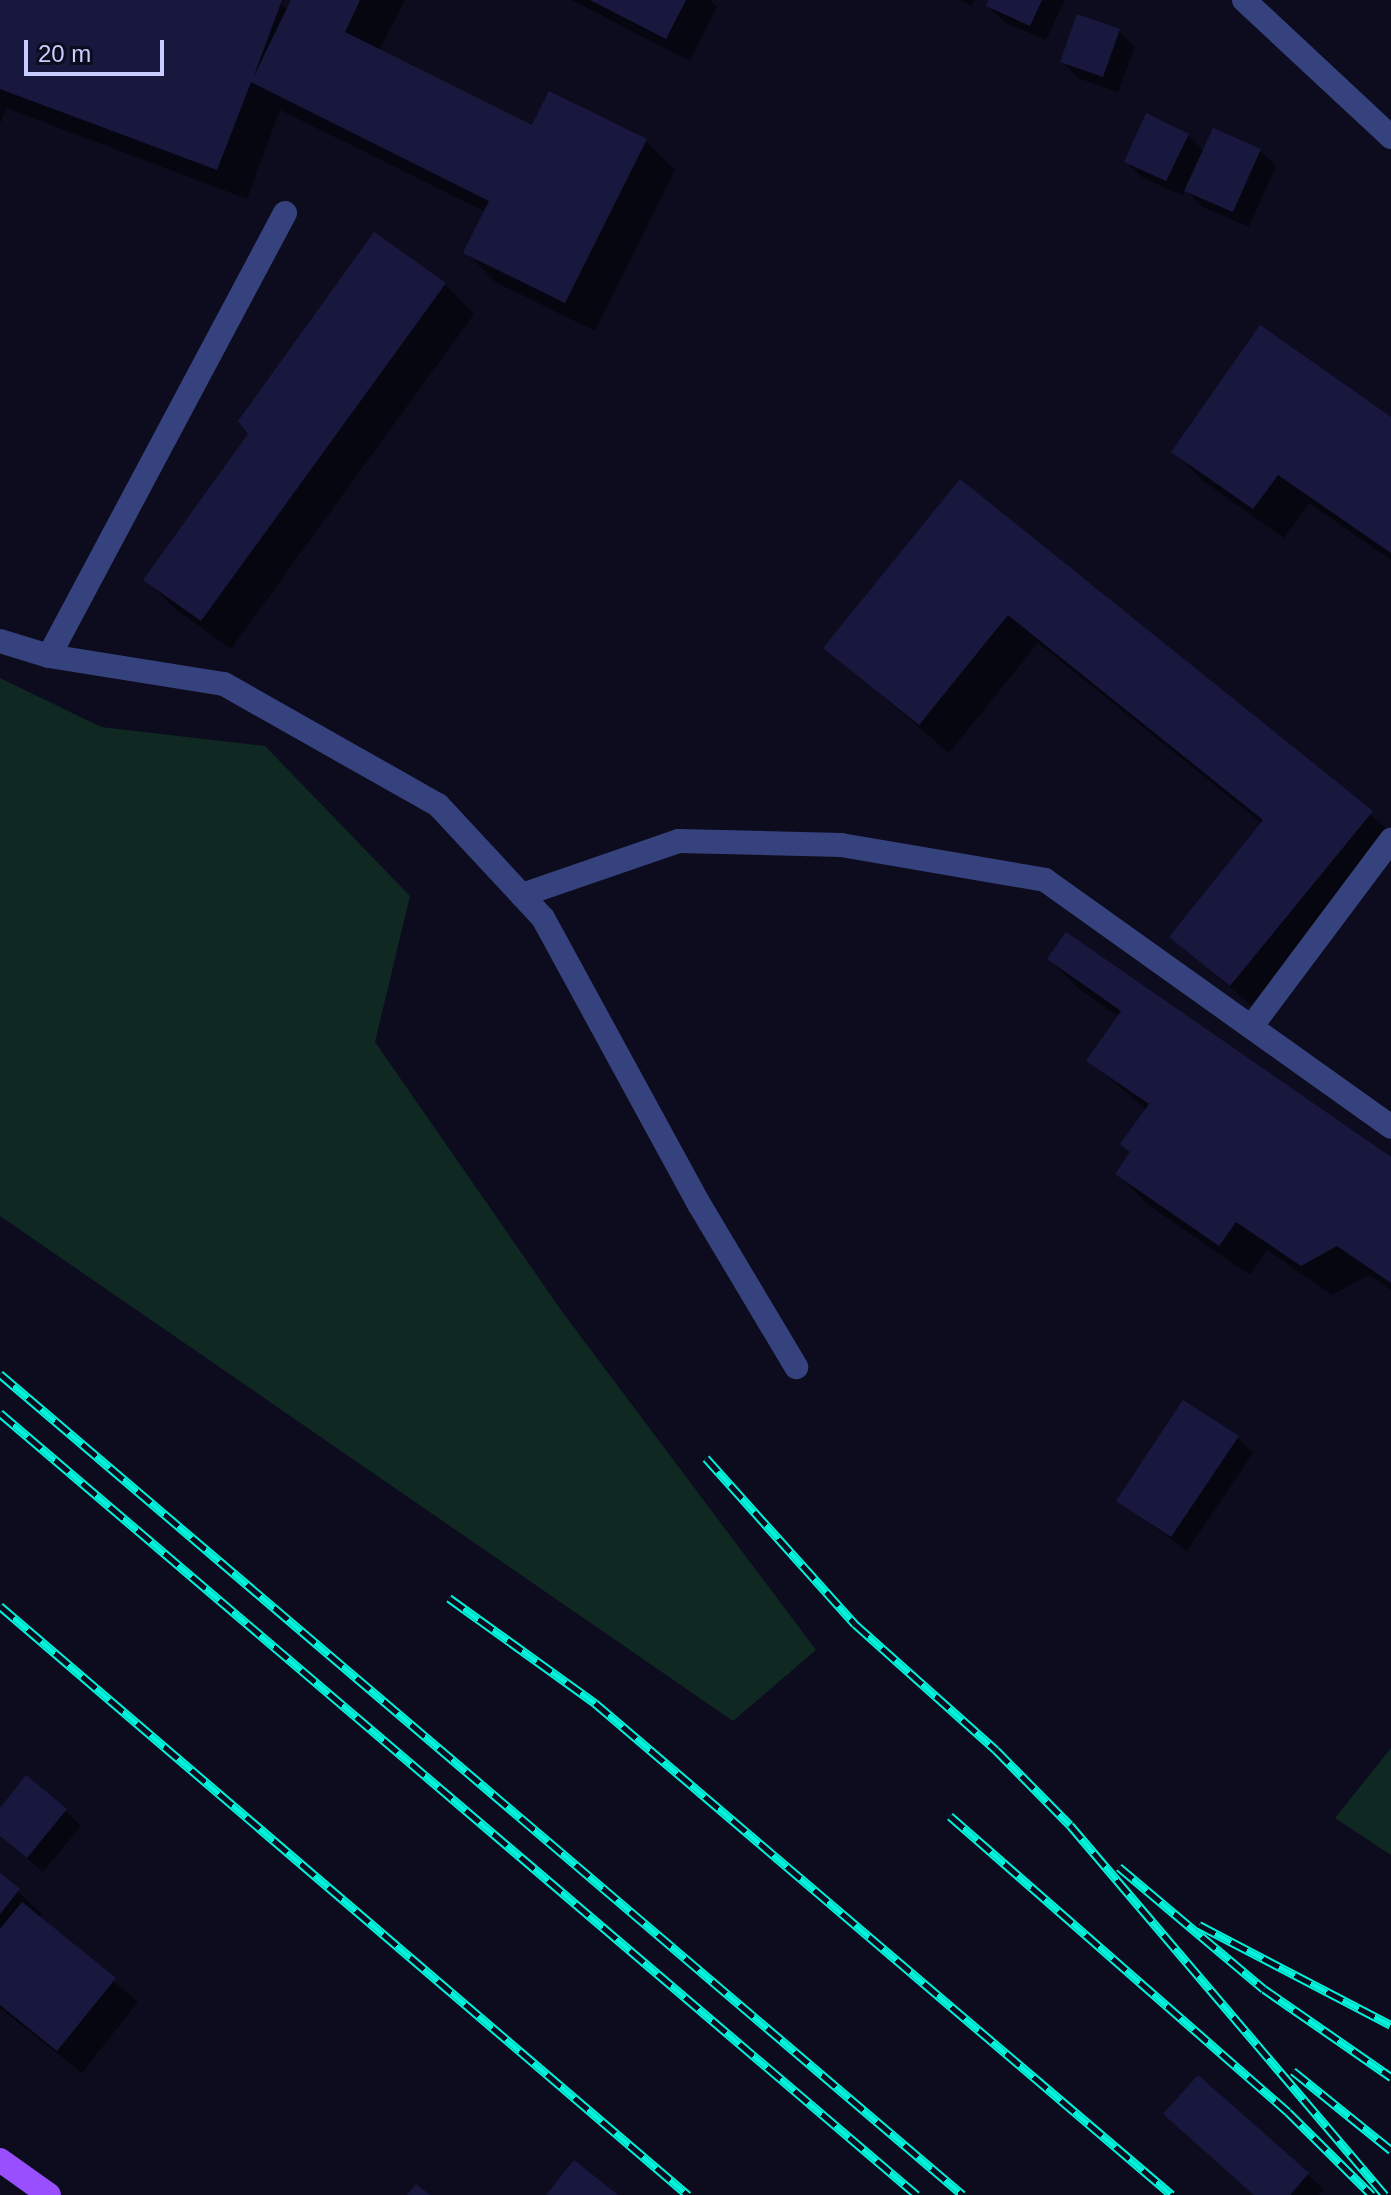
<!DOCTYPE html>
<html>
<head>
<meta charset="utf-8">
<style>
	body { margin:0 }
	#map { position:relative; width:1391px; height:2195px; overflow:hidden; background:#0c0c1e; font-family:Arial,sans-serif }
	div>[style] { position:absolute }
	.green>* { inset:0; background:#0f2822 }
	.shadow>* { inset:0; background:#0007 }
	.building>* { inset:0; background:#18183f }
	.minor>* { height:24px; margin:-12px; padding:0 12px; transform-origin:12px; border-radius:12px; background:#36427d }
	.major>* { height:24px; margin:-12px; padding:0 12px; transform-origin:12px; border-radius:12px; background:#9a4fff }
	.rail>* { height:9px; margin-top:-4.5px; transform-origin:0; background:repeating-linear-gradient(90deg,#0c0c1e 0 18px,#00f3db 0 36px); box-sizing:border-box; border-block:2px solid #00f3db }
	span { translate:-50% -50%; white-space:nowrap; text-align:center; line-height:1.15; -webkit-text-stroke:8px #0c0c1e; paint-order:stroke }
	.scale { position:absolute; left:24px; top:40px; width:140px; height:36px; box-sizing:border-box; border:4px solid #c8cdff; border-top:0; padding-left:10px; font-size:24px; line-height:28px; white-space:nowrap; color:#c8cdff; -webkit-text-stroke:6px #0c0c1e; paint-order:stroke }
</style>
</head>
<body>
<div id="map">
	<div class="green">
		<i style="clip-path:polygon(0 678px,101px 727px,265px 746px,410px 896px,375px 1042px,563px 1313px,816px 1650px,733px 1721px,0 1216px)"></i>
		<i style="clip-path:polygon(1391px 1748px,1391px 1855px,1335px 1818px)"></i>
	</div>
	<div class="shadow">
		<i style="clip-path:polygon(0 0,276px 0,288px 10px,293px 0,405px 0,379px 51px,533px 127px,645px 140px,675px 170px,595px 331px,495px 282px,466px 252px,486px 212px,280px 110px,247px 199px,6px 108px,0 124px)"></i>
		<i style="clip-path:polygon(571px 0,710px 0,717px 7px,690px 61px)"></i>
		<i style="clip-path:polygon(961px 0,975px 0,971px 6px)"></i>
		<i style="clip-path:polygon(991px 0,1065px 0,1046px 40px,1004px 22px,988px 6px)"></i>
		<i style="clip-path:polygon(1119px 31px,1135px 47px,1118px 92px,1078px 78px,1062px 62px)"></i>
		<i style="clip-path:polygon(1188px 135px,1205px 152px,1260px 151px,1276px 166px,1249px 227px,1203px 207px,1185px 190px,1183px 196px,1142px 177px,1126px 162px)"></i>
		<i style="clip-path:polygon(445px 284px,474px 314px,231px 649px,175px 609px,145px 579px)"></i>
		<i style="clip-path:polygon(1391px 419px,1391px 560px,1309px 503px,1284px 538px,1203px 481px,1174px 452px)"></i>
		<i style="clip-path:polygon(960px 482px,1391px 832px,1261px 1014px,1172px 937px,1263px 824px,1038px 643px,949px 753px,826px 648px)"></i>
		<i style="clip-path:polygon(1049px 959px,1391px 1159px,1391px 1290px,1369px 1275px,1332px 1295px,1267px 1250px,1250px 1275px,1147px 1204px,1117px 1174px,1132px 1153px,1147px 1110px,1088px 1060px,1119px 1017px,1079px 989px)"></i>
		<i style="clip-path:polygon(1237px 1438px,1253px 1453px,1187px 1551px,1118px 1500px)"></i>
		<i style="clip-path:polygon(65px 1810px,81px 1826px,43px 1872px,0 1836px,0 1811px)"></i>
		<i style="clip-path:polygon(0 1875px,42px 1914px,38px 1918px,138px 2002px,82px 2073px,0 2008px)"></i>
		<i style="clip-path:polygon(1198px 2078px,1308px 2175px,1324px 2190px,1319px 2195px,1255px 2195px)"></i>
	</div>
	<div class="building">
		<i style="clip-path:polygon(0 0,282px 0,253px 78px,291px 0,360px 0,345px 32px,532px 125px,549px 91px,647px 139px,565px 303px,463px 253px,489px 201px,251px 82px,217px 170px,0 89px)"></i>
		<i style="clip-path:polygon(590px 0,686px 0,666px 39px)"></i>
		<i style="clip-path:polygon(989px 0,1042px 0,1030px 26px,986px 6px)"></i>
		<i style="clip-path:polygon(1077px 14px,1120px 29px,1103px 77px,1060px 62px)"></i>
		<i style="clip-path:polygon(1146px 113px,1189px 134px,1166px 181px,1124px 162px)"></i>
		<i style="clip-path:polygon(1213px 128px,1261px 149px,1233px 212px,1184px 191px)"></i>
		<i style="clip-path:polygon(374px 232px,446px 283px,201px 621px,143px 580px,248px 434px,238px 421px)"></i>
		<i style="clip-path:polygon(1260px 325px,1391px 417px,1391px 553px,1278px 475px,1253px 509px,1171px 452px)"></i>
		<i style="clip-path:polygon(960px 479px,1373px 811px,1230px 986px,1169px 937px,1263px 820px,1008px 615px,919px 725px,823px 648px)"></i>
		<i style="clip-path:polygon(1066px 932px,1391px 1157px,1391px 1283px,1337px 1246px,1301px 1266px,1236px 1222px,1219px 1246px,1115px 1174px,1130px 1152px,1120px 1144px,1149px 1104px,1086px 1061px,1121px 1011px,1047px 959px)"></i>
		<i style="clip-path:polygon(1183px 1400px,1239px 1436px,1171px 1537px,1116px 1501px)"></i>
		<i style="clip-path:polygon(26px 1775px,67px 1809px,27px 1858px,0 1836px,0 1808px)"></i>
		<i style="clip-path:polygon(0 1873px,20px 1889px,0 1914px)"></i>
		<i style="clip-path:polygon(22px 1902px,116px 1978px,57px 2051px,0 2005px,0 1929px)"></i>
		<i style="clip-path:polygon(1198px 2075px,1309px 2173px,1290px 2195px,1254px 2195px,1163px 2114px)"></i>
		<i style="clip-path:polygon(574px 2160px,618px 2195px,546px 2195px)"></i>
		<i style="clip-path:polygon(416px 2184px,430px 2195px,407px 2195px)"></i>
	</div>
	<div class="minor">
		<i style="left:1244px;top:0;width:201px;rotate:43deg"></i>
		<i style="left:0;top:641px;width:51px;rotate:17deg"></i>
		<i style="left:49px;top:656px;width:177px;rotate:9.1deg"></i>
		<i style="left:224px;top:684px;width:246px;rotate:29.5deg"></i>
		<i style="left:438px;top:805px;width:154px;rotate:47.1deg"></i>
		<i style="left:543px;top:918px;width:326px;rotate:61.4deg"></i>
		<i style="left:699px;top:1204px;width:190px;rotate:59.2deg"></i>
		<i style="left:49px;top:656px;width:502px;rotate:-61.95deg"></i>
		<i style="left:522px;top:895px;width:166px;rotate:-19deg"></i>
		<i style="left:679px;top:841px;width:162px;rotate:1.4deg"></i>
		<i style="left:841px;top:845px;width:207px;rotate:9.7deg"></i>
		<i style="left:1045px;top:880px;width:425px;rotate:35.5deg"></i>
		<i style="left:1251px;top:1027px;width:234px;rotate:-53.2deg"></i>
	</div>
	<div class="major">
		<i style="left:0;top:2160px;width:60px;rotate:35.5deg"></i>
	</div>
	<div class="rail">
		<i style="left:0;top:1374px;width:1265px;rotate:40.45deg"></i>
		<i style="left:0;top:1413px;width:1205px;rotate:40.46deg"></i>
		<i style="left:706px;top:1458px;width:223px;rotate:48.1deg"></i>
		<i style="left:855px;top:1624px;width:189px;rotate:41.8deg"></i>
		<i style="left:996px;top:1750px;width:105px;rotate:45.4deg"></i>
		<i style="left:1070px;top:1825px;width:486px;rotate:49.6deg"></i>
		<i style="left:449px;top:1598px;width:180px;rotate:35.7deg"></i>
		<i style="left:595px;top:1703px;width:758px;rotate:40.45deg"></i>
		<i style="left:0;top:1606px;width:906px;rotate:40.57deg"></i>
		<i style="left:950px;top:1816px;width:449px;rotate:41.2deg"></i>
		<i style="left:1288px;top:2112px;width:118px;rotate:44.7deg"></i>
		<i style="left:1119px;top:1867px;width:189px;rotate:40.1deg"></i>
		<i style="left:1264px;top:1989px;width:155px;rotate:34.7deg"></i>
		<i style="left:1199px;top:1925px;width:216px;rotate:27.5deg"></i>
		<i style="left:1293px;top:2071px;width:126px;rotate:38.9deg"></i>
	</div>
	<div class="scale">20 m</div>
</div>
</body>
</html>
